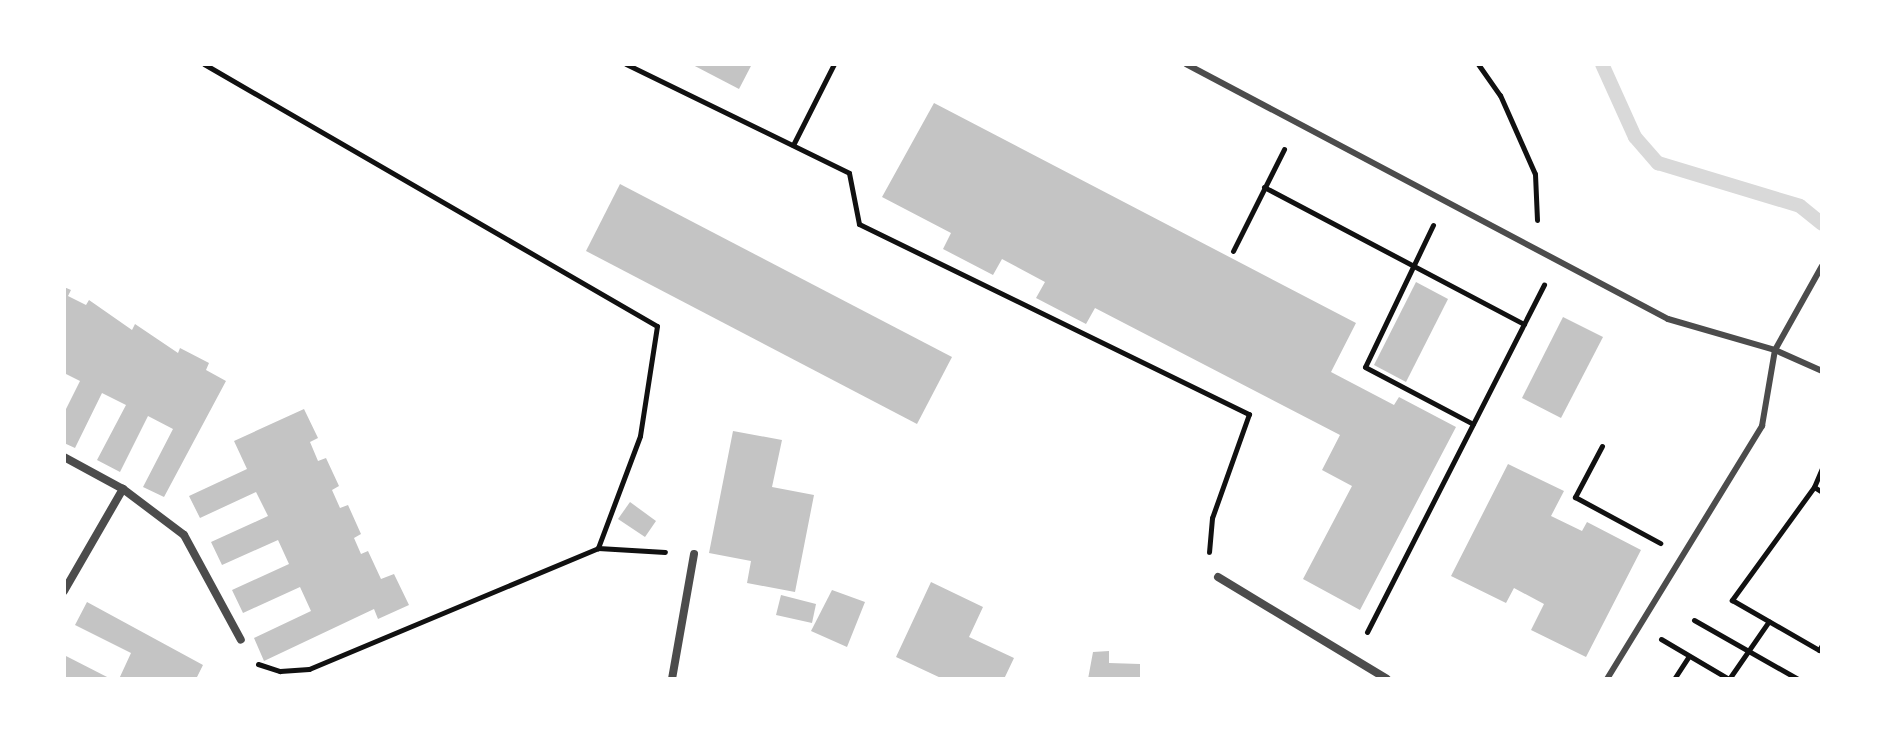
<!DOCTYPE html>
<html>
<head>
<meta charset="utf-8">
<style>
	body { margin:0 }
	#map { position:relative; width:1886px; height:743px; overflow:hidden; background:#fff; font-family:Lato,sans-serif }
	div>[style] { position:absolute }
	.stream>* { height:14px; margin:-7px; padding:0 7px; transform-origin:7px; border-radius:7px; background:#d9d9d9 }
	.building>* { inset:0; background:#c4c4c4 }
	.path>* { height:5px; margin:-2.5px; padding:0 2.5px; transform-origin:2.5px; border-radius:2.5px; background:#111 }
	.service>* { height:6px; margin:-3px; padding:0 3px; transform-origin:3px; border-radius:3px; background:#4c4c4c }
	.minor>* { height:8px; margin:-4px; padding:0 4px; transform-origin:4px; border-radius:4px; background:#4c4c4c }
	span { translate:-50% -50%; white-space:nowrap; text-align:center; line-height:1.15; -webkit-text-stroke:6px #fff; paint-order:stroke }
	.frame { position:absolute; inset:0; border:66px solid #fff; pointer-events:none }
</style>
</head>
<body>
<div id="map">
	<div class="stream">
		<i style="left:1602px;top:64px;width:80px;rotate:65.7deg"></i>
		<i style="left:1635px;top:137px;width:35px;rotate:49deg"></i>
		<i style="left:1658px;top:163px;width:148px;rotate:16.8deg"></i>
		<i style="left:1800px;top:206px;width:28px;rotate:39deg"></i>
	</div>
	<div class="building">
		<i style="clip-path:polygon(691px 64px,752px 64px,739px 89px)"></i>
		<i style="clip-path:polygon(934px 103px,1356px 323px,1331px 372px,1394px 405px,1399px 397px,1456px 427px,1360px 610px,1303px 579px,1352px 486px,1322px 470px,1340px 435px,1095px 308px,1086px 324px,1036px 298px,1045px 282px,1002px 259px,993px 275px,943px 249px,951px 233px,882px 197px)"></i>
		<i style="clip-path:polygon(620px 184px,952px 357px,917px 424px,586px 251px)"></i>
		<i style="clip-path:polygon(1416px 282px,1448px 299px,1406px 382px,1374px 365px)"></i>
		<i style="clip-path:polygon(64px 287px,71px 290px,68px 296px,86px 305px,89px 300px,132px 330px,135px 324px,178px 353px,180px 348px,209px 363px,206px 370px,226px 381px,164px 497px,143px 487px,173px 429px,148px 416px,120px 472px,97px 460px,126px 405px,102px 393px,75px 448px,64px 443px,64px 413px,80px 381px,64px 373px)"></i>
		<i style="clip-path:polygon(1563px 317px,1603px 337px,1561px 418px,1522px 398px)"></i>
		<i style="clip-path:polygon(304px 409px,318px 438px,310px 442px,318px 461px,326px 458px,339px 486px,332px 490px,340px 508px,348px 505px,361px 534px,354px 538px,361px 554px,368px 551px,381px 579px,394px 574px,409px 605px,378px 619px,374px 609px,264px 661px,254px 638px,311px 611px,300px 587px,243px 613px,232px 590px,289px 564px,278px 540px,222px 565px,211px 542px,268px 516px,256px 492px,200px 518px,189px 496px,247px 469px,234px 441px)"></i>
		<i style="clip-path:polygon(733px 431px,782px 440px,772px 487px,814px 495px,795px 592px,747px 583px,751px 561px,709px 553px)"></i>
		<i style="clip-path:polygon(1508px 464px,1564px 491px,1551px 516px,1582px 531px,1587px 522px,1641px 550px,1586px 657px,1531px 630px,1544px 604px,1514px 588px,1506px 603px,1451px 576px)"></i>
		<i style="clip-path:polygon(630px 502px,656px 521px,645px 537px,618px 519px)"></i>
		<i style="clip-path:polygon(931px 582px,983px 607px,969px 637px,1014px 658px,1004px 679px,943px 679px,896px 657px)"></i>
		<i style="clip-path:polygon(832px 590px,865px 602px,847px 647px,811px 631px)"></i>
		<i style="clip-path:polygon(781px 595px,816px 604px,812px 623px,776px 615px)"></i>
		<i style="clip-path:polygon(87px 602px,203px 665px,196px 679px,119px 679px,131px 653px,75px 625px)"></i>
		<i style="clip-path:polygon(1109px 651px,1109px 663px,1140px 664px,1140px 679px,1088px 679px,1093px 652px)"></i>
		<i style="clip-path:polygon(64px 655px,111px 679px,64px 679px)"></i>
	</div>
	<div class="path">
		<i style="left:204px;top:64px;width:523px;rotate:30.04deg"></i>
		<i style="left:657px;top:326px;width:111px;rotate:98.8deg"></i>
		<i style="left:640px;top:436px;width:120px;rotate:110.6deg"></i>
		<i style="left:626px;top:64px;width:248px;rotate:26deg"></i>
		<i style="left:849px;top:173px;width:52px;rotate:78.9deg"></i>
		<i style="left:859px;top:224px;width:434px;rotate:26deg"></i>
		<i style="left:1249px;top:414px;width:110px;rotate:109.6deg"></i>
		<i style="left:1212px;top:518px;width:34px;rotate:95deg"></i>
		<i style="left:1478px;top:64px;width:38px;rotate:55deg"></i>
		<i style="left:1500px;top:95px;width:86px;rotate:66.1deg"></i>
		<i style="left:1535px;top:174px;width:46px;rotate:87.5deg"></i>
		<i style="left:793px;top:145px;width:91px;rotate:-63.2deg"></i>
		<i style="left:1264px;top:187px;width:294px;rotate:27.8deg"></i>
		<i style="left:1433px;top:225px;width:157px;rotate:115.6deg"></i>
		<i style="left:1365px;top:367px;width:122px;rotate:27.8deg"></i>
		<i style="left:1233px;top:251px;width:114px;rotate:-63.4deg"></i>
		<i style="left:1602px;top:446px;width:58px;rotate:117.9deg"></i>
		<i style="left:1575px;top:497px;width:97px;rotate:28.4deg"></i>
		<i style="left:1814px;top:487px;width:21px;rotate:-67deg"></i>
		<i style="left:1822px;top:492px;width:9px;rotate:-148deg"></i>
		<i style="left:1814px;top:487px;width:140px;rotate:126deg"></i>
		<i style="left:1732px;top:600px;width:100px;rotate:29.9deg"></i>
		<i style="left:1819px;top:650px;width:6px;rotate:-59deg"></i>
		<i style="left:1694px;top:620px;width:120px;rotate:29.6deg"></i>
		<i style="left:1367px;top:632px;width:390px;rotate:-63deg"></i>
		<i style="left:1661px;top:639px;width:79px;rotate:30.5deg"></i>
		<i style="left:258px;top:664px;width:23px;rotate:18deg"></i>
		<i style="left:280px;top:671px;width:29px;rotate:-4deg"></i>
		<i style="left:309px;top:669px;width:313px;rotate:-22.7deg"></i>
		<i style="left:598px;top:548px;width:67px;rotate:3.4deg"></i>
		<i style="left:1674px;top:679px;width:27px;rotate:-57deg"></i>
		<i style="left:1729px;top:679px;width:70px;rotate:-55.4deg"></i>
	</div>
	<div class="service">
		<i style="left:1186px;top:64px;width:545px;rotate:27.88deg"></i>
		<i style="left:1668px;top:319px;width:111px;rotate:16.2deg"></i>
		<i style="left:1775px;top:350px;width:51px;rotate:24.1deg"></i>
		<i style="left:1607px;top:679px;width:297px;rotate:-58.5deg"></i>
		<i style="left:1762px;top:426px;width:77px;rotate:-80.3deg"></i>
		<i style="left:1775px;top:350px;width:96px;rotate:-60.8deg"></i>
	</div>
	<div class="minor">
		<i style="left:64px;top:457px;width:67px;rotate:28.5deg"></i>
		<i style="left:123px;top:489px;width:76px;rotate:37deg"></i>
		<i style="left:184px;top:535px;width:119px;rotate:61.5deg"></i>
		<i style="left:1218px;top:577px;width:197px;rotate:31.1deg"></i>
		<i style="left:64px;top:591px;width:118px;rotate:-60deg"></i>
		<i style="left:672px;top:679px;width:127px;rotate:-80deg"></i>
	</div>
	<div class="frame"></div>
</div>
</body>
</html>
